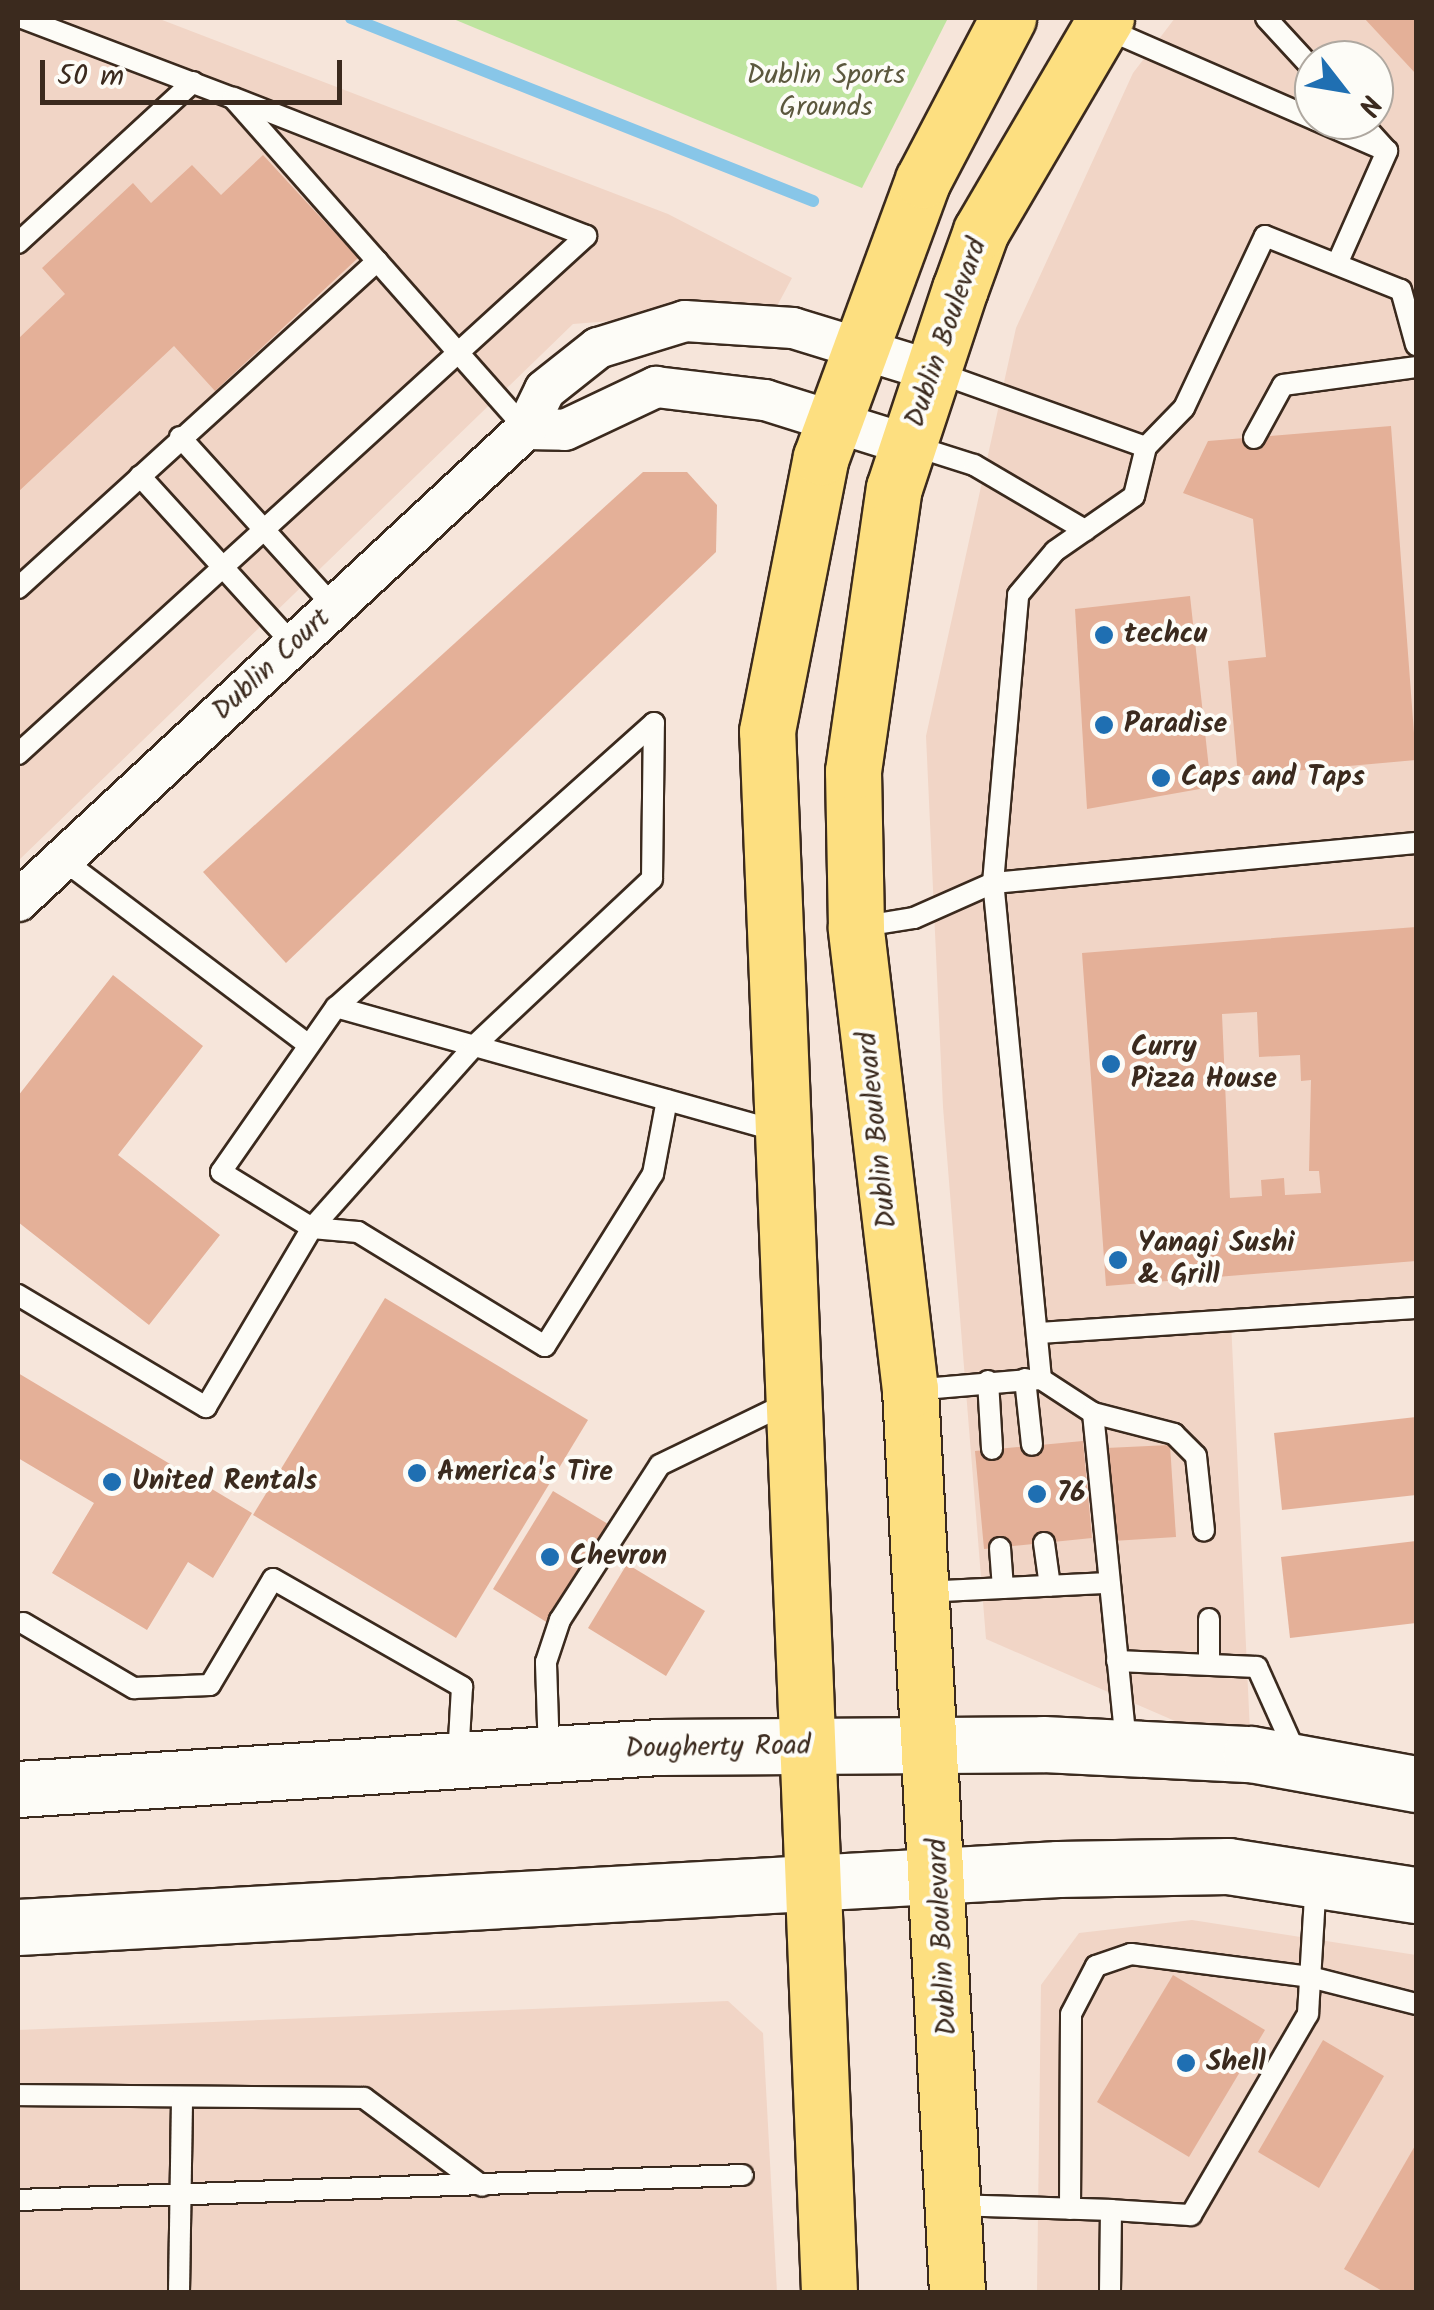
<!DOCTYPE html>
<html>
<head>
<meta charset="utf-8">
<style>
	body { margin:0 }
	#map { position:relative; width:1434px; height:2310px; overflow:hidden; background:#f6e5da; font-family:Kalam,sans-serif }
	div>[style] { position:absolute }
	.built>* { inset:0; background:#f1d5c6 }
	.green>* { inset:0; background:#bee49f }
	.stream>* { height:12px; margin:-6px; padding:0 6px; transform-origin:6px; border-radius:6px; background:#88c6e8 }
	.building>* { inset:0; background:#e4b098 }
	.roads { filter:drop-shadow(2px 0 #3b2a1e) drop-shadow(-2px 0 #3b2a1e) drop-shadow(0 2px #3b2a1e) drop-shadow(0 -2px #3b2a1e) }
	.lane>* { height:20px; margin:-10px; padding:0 10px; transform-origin:10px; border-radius:10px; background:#fdfcf7 }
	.street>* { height:40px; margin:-20px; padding:0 20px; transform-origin:20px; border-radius:20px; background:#fdfcf7 }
	.secondary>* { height:55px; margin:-27.5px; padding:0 27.5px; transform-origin:27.5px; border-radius:27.5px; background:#fdfcf7 }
	.primary>* { height:55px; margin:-27.5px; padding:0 27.5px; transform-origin:27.5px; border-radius:27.5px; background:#fddf80 }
	.dots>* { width:28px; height:28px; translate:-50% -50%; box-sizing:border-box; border:5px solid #fdfcf7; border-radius:50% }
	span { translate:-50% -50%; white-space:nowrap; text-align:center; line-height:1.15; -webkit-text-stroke:8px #fdfcf7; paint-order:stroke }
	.park-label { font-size:28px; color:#5c583e }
	.street-label { font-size:28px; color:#3b2a1e }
	.poi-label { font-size:28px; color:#3b2a1e; font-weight:700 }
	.left { translate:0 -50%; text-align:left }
	.frame { position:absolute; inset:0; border:20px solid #3b2a1e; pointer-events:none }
	.north { position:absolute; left:1294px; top:40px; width:100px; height:100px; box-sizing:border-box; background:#fdfcf7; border:2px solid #afa8a0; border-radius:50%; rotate:121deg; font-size:28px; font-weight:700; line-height:40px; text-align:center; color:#3b2a1e }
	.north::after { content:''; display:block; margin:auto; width:35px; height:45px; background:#1f6fb2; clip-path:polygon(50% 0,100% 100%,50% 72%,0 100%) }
	.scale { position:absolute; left:40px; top:60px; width:302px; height:45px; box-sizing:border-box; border:5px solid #3b2a1e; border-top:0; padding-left:12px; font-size:30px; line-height:35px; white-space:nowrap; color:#3b2a1e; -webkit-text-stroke:8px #fdfcf7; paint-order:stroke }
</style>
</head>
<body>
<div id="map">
	<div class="built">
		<i style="clip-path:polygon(18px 18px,157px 18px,668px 214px,792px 278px,776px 308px,573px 324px,18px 861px)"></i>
		<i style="clip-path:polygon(evenodd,1175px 18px,1416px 18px,1416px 1308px,1231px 1321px,1251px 1754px,986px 1639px,943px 1107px,926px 736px,1016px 328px,1133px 73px,1175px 18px,1314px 60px,1374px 60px,1374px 120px,1314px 120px,1314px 60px)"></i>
		<i style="clip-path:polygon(1192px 1920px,1416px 1955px,1416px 2292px,1037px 2292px,1041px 1985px,1079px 1933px)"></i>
		<i style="clip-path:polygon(728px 2001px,763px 2033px,777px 2292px,18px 2292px,18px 2030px)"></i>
	</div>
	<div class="green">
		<i style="clip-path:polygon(451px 18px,948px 18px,862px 188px)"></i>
	</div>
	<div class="stream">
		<i style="left:351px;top:18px;width:497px;rotate:21.6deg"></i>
	</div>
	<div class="building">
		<i style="clip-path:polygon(1364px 18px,1416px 18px,1416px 74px)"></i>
		<i style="clip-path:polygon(263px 155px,358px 258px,215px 391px,174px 346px,18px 492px,18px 339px,65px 294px,42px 268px,133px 183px,151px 203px,192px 165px,221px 195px)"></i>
		<i style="clip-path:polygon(1391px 426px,1416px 760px,1238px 776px,1228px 661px,1266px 657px,1253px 519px,1183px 493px,1208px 441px)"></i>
		<i style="clip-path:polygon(643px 472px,687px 472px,717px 505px,716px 552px,286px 963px,203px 872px)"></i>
		<i style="clip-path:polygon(1190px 596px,1211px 787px,1087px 809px,1075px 609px)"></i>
		<i style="clip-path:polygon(evenodd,1416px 927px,1416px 1261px,1106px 1286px,1082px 953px,1416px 927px,1257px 1012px,1259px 1057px,1300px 1055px,1301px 1081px,1311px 1080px,1309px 1171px,1319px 1171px,1321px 1193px,1285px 1195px,1284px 1178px,1261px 1180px,1262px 1196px,1230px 1198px,1222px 1014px,1257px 1012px)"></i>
		<i style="clip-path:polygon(113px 975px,203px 1046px,118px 1155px,220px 1235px,149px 1325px,18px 1222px,18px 1096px)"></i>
		<i style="clip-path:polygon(385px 1298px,588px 1420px,456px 1638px,253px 1515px)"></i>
		<i style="clip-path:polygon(18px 1373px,252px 1513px,213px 1578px,188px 1562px,147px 1630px,52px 1573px,94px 1503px,18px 1458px)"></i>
		<i style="clip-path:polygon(1416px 1417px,1416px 1495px,1282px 1510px,1274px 1433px)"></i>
		<i style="clip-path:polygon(1083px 1441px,1092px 1538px,984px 1549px,975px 1451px)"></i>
		<i style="clip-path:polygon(1170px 1445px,1176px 1537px,1113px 1541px,1106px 1448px)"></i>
		<i style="clip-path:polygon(553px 1491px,608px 1524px,548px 1623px,493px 1589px)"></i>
		<i style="clip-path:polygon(1416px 1541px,1416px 1623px,1290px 1638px,1281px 1557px)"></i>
		<i style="clip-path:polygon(627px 1564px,705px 1611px,666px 1676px,588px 1628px)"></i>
		<i style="clip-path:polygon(1173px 1975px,1265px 2030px,1189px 2157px,1097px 2102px)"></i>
		<i style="clip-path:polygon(1323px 2040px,1384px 2076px,1319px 2188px,1258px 2152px)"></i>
		<i style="clip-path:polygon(1416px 2144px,1416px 2292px,1384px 2292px,1344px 2269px)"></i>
	</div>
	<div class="roads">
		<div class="lane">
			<i style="left:22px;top:18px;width:226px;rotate:20.8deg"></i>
			<i style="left:233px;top:98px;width:442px;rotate:48.5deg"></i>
			<i style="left:1266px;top:18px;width:71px;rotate:47.3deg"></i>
			<i style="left:1102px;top:27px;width:231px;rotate:23.5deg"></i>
			<i style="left:1316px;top:120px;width:77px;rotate:23.6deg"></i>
			<i style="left:1387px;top:151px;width:42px;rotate:-132.1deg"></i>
			<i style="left:18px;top:243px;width:238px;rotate:-42.6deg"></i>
			<i style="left:1337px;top:264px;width:124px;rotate:-66.1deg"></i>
			<i style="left:936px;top:372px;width:223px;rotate:19.7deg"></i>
			<i style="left:180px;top:437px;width:229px;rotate:47.8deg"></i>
			<i style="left:1254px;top:438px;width:60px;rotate:-61.3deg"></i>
			<i style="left:1283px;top:385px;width:134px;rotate:-7.7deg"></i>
			<i style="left:911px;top:445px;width:66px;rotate:17.6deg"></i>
			<i style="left:974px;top:465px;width:129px;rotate:30.4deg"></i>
			<i style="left:140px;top:476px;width:229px;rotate:47.7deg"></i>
			<i style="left:18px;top:588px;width:486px;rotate:-42.3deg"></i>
			<i style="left:18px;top:754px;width:769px;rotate:-42.36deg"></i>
			<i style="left:586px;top:236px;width:379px;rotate:-158.6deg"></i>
			<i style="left:62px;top:859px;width:306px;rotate:37deg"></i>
			<i style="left:858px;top:927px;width:57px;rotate:-9.1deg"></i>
			<i style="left:914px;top:918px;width:86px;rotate:-23.9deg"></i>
			<i style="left:993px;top:883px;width:425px;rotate:-5.4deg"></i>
			<i style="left:336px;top:1007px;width:462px;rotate:15.7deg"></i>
			<i style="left:18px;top:1295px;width:219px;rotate:30.8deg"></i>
			<i style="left:206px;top:1407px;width:208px;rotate:-59.4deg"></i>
			<i style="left:312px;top:1228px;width:244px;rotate:-48.3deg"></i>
			<i style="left:474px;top:1046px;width:244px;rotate:-43.2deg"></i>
			<i style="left:652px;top:879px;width:156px;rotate:-89.3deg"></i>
			<i style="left:654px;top:723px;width:426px;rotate:138.2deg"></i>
			<i style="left:336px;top:1007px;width:201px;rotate:124.9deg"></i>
			<i style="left:221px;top:1172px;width:107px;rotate:31.6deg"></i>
			<i style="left:312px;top:1228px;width:46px;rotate:5deg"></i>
			<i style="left:358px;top:1232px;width:219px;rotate:31.4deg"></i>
			<i style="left:545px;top:1346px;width:203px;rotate:-57.9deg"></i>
			<i style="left:653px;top:1174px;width:75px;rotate:-79.3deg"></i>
			<i style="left:1038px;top:1333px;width:379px;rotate:-3.8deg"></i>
			<i style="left:1025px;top:1379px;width:66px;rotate:83.9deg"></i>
			<i style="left:1041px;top:1379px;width:62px;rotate:33.2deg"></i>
			<i style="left:1093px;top:1413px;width:335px;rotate:84.3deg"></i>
			<i style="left:988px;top:1381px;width:68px;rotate:86.6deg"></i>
			<i style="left:912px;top:1390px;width:129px;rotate:-4.9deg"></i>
			<i style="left:1041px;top:1379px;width:498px;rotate:-95.5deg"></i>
			<i style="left:993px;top:883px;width:289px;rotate:-85deg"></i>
			<i style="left:1018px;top:595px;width:57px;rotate:-49.9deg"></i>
			<i style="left:1055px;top:551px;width:96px;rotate:-34.8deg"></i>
			<i style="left:1134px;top:496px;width:50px;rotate:-76.2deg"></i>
			<i style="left:1146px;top:447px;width:54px;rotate:-45.7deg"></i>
			<i style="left:1184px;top:408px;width:190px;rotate:-64.8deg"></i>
			<i style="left:1265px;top:236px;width:146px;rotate:21.7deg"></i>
			<i style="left:1401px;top:290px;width:57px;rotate:74.7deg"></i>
			<i style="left:1093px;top:1413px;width:84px;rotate:14.5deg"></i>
			<i style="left:1174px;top:1434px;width:31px;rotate:45deg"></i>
			<i style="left:1196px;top:1456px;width:75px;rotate:83.9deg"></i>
			<i style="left:1044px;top:1543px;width:43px;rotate:82.1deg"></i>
			<i style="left:1000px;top:1548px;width:40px;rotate:85.7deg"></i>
			<i style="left:922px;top:1592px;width:187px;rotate:-2.8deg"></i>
			<i style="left:1209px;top:1619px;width:39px;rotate:90deg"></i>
			<i style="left:23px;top:1623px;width:129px;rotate:30.4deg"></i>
			<i style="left:134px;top:1688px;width:76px;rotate:-2.3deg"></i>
			<i style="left:210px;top:1685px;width:123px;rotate:-59.3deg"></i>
			<i style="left:273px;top:1579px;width:218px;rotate:29.7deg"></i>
			<i style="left:462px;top:1687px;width:72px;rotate:93.2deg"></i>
			<i style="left:1117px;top:1661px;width:140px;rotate:2.5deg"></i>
			<i style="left:1257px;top:1667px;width:98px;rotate:65.8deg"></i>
			<i style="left:549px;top:1754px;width:92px;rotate:-91.9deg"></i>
			<i style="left:546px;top:1662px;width:44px;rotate:-71.6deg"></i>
			<i style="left:560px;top:1620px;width:184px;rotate:-57.2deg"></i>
			<i style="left:660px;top:1465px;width:144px;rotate:-25.9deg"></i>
			<i style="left:18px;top:2095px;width:346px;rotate:0.5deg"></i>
			<i style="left:364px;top:2098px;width:147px;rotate:36.7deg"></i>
			<i style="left:18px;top:2200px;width:725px;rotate:-1.97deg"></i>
			<i style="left:954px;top:2205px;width:157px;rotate:1.8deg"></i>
			<i style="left:1070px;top:2209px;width:195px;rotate:-89.7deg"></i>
			<i style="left:1071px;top:2014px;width:54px;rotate:-62.5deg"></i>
			<i style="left:1096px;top:1966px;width:37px;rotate:-19deg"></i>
			<i style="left:1131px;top:1954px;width:180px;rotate:7.3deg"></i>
			<i style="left:1310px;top:1977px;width:109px;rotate:14.3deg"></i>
			<i style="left:179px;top:2292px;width:195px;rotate:-89.1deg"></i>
			<i style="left:1110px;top:2292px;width:82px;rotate:-89.3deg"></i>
			<i style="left:1111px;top:2210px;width:80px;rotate:3.6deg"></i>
			<i style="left:1191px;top:2215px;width:233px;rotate:-59.8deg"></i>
			<i style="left:1308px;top:2014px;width:134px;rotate:-86.6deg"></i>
		</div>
		<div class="street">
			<i style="left:526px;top:429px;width:39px;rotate:1deg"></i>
			<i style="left:565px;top:430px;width:101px;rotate:-25.3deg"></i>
			<i style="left:656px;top:387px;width:110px;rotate:6.8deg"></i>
			<i style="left:765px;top:400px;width:151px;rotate:17.4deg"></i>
			<i style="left:18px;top:901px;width:693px;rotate:-42.9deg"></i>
			<i style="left:526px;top:429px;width:43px;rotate:-64deg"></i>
			<i style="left:545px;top:390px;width:68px;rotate:-38.4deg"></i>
			<i style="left:598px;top:348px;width:91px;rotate:-17.2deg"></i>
			<i style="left:685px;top:321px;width:108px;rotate:3.7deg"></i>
			<i style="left:793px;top:328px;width:146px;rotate:17.1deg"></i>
		</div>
		<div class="secondary">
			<i style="left:18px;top:1789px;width:642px;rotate:-3.75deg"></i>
			<i style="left:659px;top:1747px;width:384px;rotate:-0.4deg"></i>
			<i style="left:1043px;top:1744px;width:208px;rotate:2.8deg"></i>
			<i style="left:1251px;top:1754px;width:168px;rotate:10.3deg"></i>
			<i style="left:18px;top:1927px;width:1042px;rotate:-3.19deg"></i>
			<i style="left:1058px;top:1869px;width:170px;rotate:-1deg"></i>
			<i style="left:1228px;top:1866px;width:190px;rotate:8.8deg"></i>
		</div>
		<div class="primary">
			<i style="left:829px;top:2292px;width:1562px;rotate:-92.27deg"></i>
			<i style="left:767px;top:731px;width:279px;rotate:-78.9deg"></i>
			<i style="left:821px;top:457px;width:295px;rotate:-69.8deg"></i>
			<i style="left:923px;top:180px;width:183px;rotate:-62.3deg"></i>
			<i style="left:957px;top:2292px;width:903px;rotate:-92.98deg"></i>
			<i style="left:910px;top:1390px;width:466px;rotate:-96.7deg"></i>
			<i style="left:856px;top:927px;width:156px;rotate:-91.1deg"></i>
			<i style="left:853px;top:771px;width:286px;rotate:-81.8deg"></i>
			<i style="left:894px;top:488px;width:210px;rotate:-71.7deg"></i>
			<i style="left:960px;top:289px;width:62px;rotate:-70.1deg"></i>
			<i style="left:981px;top:231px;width:247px;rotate:-59.6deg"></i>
		</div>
	</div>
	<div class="dots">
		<i style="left:1104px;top:635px;background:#1f6fb2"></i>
		<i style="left:1104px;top:725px;background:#1f6fb2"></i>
		<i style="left:1161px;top:778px;background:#1f6fb2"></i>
		<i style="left:1111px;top:1064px;background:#1f6fb2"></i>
		<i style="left:1118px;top:1260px;background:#1f6fb2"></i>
		<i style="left:417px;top:1473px;background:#1f6fb2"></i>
		<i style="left:112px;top:1482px;background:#1f6fb2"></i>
		<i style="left:1037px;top:1494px;background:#1f6fb2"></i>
		<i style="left:550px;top:1557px;background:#1f6fb2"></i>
		<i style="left:1186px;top:2063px;background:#1f6fb2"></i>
	</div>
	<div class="park-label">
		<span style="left:826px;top:92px">Dublin Sports<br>Grounds</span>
	</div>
	<div class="street-label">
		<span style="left:947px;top:333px;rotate:-71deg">Dublin Boulevard</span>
		<span style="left:272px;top:665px;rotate:-43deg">Dublin Court</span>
		<span style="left:878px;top:1130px;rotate:-96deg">Dublin Boulevard</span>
		<span style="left:718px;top:1748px;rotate:-1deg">Dougherty Road</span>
		<span style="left:943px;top:1937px;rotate:-93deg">Dublin Boulevard</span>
	</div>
	<div class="poi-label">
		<span class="left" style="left:1124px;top:635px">techcu</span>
		<span class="left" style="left:1124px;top:725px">Paradise</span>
		<span class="left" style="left:1181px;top:778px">Caps and Taps</span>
		<span class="left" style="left:1131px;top:1064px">Curry<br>Pizza House</span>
		<span class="left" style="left:1138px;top:1260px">Yanagi Sushi<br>&amp; Grill</span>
		<span class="left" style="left:437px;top:1473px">America's Tire</span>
		<span class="left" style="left:132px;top:1482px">United Rentals</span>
		<span class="left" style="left:1057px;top:1494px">76</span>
		<span class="left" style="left:570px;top:1557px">Chevron</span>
		<span class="left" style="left:1206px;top:2063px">Shell</span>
	</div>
	<div class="frame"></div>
	<div class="north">N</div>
	<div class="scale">50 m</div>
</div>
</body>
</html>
